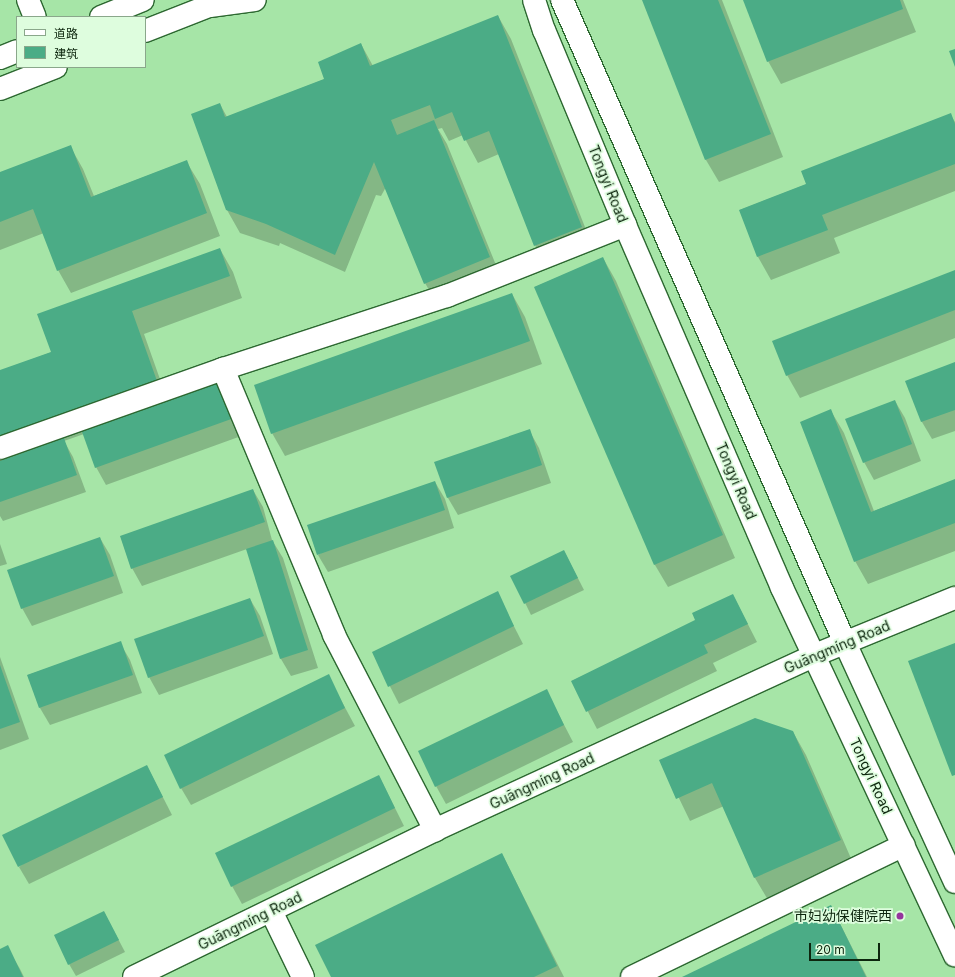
<!DOCTYPE html>
<html>
<head>
<meta charset="utf-8">
<style>
	body { margin:0 }
	#map { position:relative; width:955px; height:977px; overflow:hidden; background:#a6e5a7; font-family:Inter,"Noto Sans SC",sans-serif }
	div>[style] { position:absolute }
	.shadow>* { inset:0; background:#0003 }
	.building>* { inset:0; background:#4bac86 }
	.roads { filter:drop-shadow(1px 0 #2d6831) drop-shadow(-1px 0 #2d6831) drop-shadow(0 1px #2d6831) drop-shadow(0 -1px #2d6831) }
	.minor>* { height:22px; margin:-11px; padding:0 11px; transform-origin:11px; border-radius:11px; background:#fff }
	.major>* { height:22px; margin:-11px; padding:0 11px; transform-origin:11px; border-radius:11px; background:#fff }
	.dots>* { width:11px; height:11px; translate:-50% -50%; box-sizing:border-box; border:2px solid #defdde; border-radius:50% }
	span { translate:-50% -50%; white-space:nowrap; text-align:center; line-height:1.15; -webkit-text-stroke:3.5px #defdde; paint-order:stroke }
	.street-label { font-size:14px; color:#0d260e }
	.poi-label { font-size:14px; color:#0d260e }
	.right { translate:-100% -50%; text-align:right }
	.legend { position:absolute; left:16px; top:16px; width:130px; height:52px; box-sizing:border-box; background:#defdde; border:1px solid #8aa78b; margin:0; padding:5px 7px; list-style:none; font-size:12px; color:#0d260e }
	.legend li { display:flex; align-items:center; gap:8px; height:20px }
	.legend b { width:20px; border:1px solid #8aa78b }
	.scale { position:absolute; left:809px; top:943px; width:71px; height:18px; box-sizing:border-box; border:2px solid #0d260e; border-top:0; padding-left:5px; font-size:12px; line-height:14px; white-space:nowrap; color:#0d260e; -webkit-text-stroke:3px #defdde; paint-order:stroke }
</style>
</head>
<body>
<div id="map">
	<div class="shadow">
		<i style="clip-path:polygon(643px 0,722px 0,783px 157px,719px 182px,706px 160px)"></i>
		<i style="clip-path:polygon(744px 0,903px 0,916px 32px,781px 84px,768px 61px)"></i>
		<i style="clip-path:polygon(498px 16px,511px 39px,594px 250px,548px 268px,535px 245px,499px 154px,478px 163px,463px 135px,449px 141px,442px 128px,438px 129px,447px 144px,502px 280px,438px 306px,425px 283px,386px 187px,381px 196px,376px 195px,345px 272px,280px 243px,279px 246px,240px 233px,227px 210px,220px 104px,227px 117px,325px 79px,361px 44px,373px 66px)"></i>
		<i style="clip-path:polygon(950px 114px,955px 122px,955px 191px,834px 238px,840px 253px,771px 280px,758px 257px,740px 210px,807px 184px)"></i>
		<i style="clip-path:polygon(70px 146px,83px 169px,94px 196px,186px 161px,200px 184px,220px 236px,71px 293px,58px 270px,44px 233px,0 250px,0 173px)"></i>
		<i style="clip-path:polygon(220px 249px,233px 272px,242px 298px,144px 334px,167px 399px,230px 398px,244px 435px,106px 485px,96px 467px,84px 434px,64px 441px,73px 457px,86px 492px,3px 521px,0 516px,0 371px,52px 352px)"></i>
		<i style="clip-path:polygon(603px 258px,616px 281px,735px 558px,668px 587px,655px 565px,535px 287px)"></i>
		<i style="clip-path:polygon(955px 271px,955px 338px,800px 398px,787px 375px)"></i>
		<i style="clip-path:polygon(512px 294px,525px 317px,542px 364px,285px 456px,272px 433px)"></i>
		<i style="clip-path:polygon(955px 363px,955px 431px,932px 439px,922px 422px,907px 382px)"></i>
		<i style="clip-path:polygon(895px 401px,905px 418px,921px 461px,874px 480px,864px 462px)"></i>
		<i style="clip-path:polygon(831px 411px,844px 433px,874px 511px,955px 480px,955px 551px,868px 584px,855px 561px)"></i>
		<i style="clip-path:polygon(529px 430px,539px 448px,551px 483px,458px 515px,448px 498px,436px 463px)"></i>
		<i style="clip-path:polygon(435px 482px,445px 499px,454px 528px,328px 572px,318px 555px)"></i>
		<i style="clip-path:polygon(253px 490px,263px 507px,272px 540px,283px 558px,318px 668px,291px 676px,281px 659px,247px 549px,142px 586px,132px 568px)"></i>
		<i style="clip-path:polygon(100px 538px,110px 555px,123px 593px,32px 626px,22px 608px)"></i>
		<i style="clip-path:polygon(0 544px,7px 564px,0 566px)"></i>
		<i style="clip-path:polygon(564px 551px,584px 590px,531px 615px,512px 576px)"></i>
		<i style="clip-path:polygon(497px 593px,523px 644px,399px 704px,373px 653px)"></i>
		<i style="clip-path:polygon(733px 595px,757px 642px,713px 663px,717px 671px,597px 729px,572px 681px,697px 621px)"></i>
		<i style="clip-path:polygon(250px 599px,260px 616px,273px 654px,159px 695px,149px 677px)"></i>
		<i style="clip-path:polygon(120px 643px,130px 660px,142px 693px,50px 725px,40px 708px,28px 675px)"></i>
		<i style="clip-path:polygon(0 657px,29px 739px,0 750px)"></i>
		<i style="clip-path:polygon(328px 676px,355px 726px,191px 805px,181px 788px)"></i>
		<i style="clip-path:polygon(546px 690px,573px 742px,446px 804px,436px 786px)"></i>
		<i style="clip-path:polygon(793px 732px,806px 755px,853px 863px,768px 900px,755px 878px,724px 806px,690px 821px,661px 761px)"></i>
		<i style="clip-path:polygon(147px 766px,172px 815px,29px 884px,19px 867px)"></i>
		<i style="clip-path:polygon(379px 776px,404px 826px,242px 904px,232px 886px)"></i>
		<i style="clip-path:polygon(502px 854px,564px 977px,332px 977px)"></i>
		<i style="clip-path:polygon(831px 906px,867px 977px,684px 977px)"></i>
		<i style="clip-path:polygon(104px 912px,125px 952px,76px 976px,69px 964px)"></i>
		<i style="clip-path:polygon(7px 947px,20px 969px,24px 977px,0 977px,0 950px)"></i>
	</div>
	<div class="building">
		<i style="clip-path:polygon(642px 0,718px 0,771px 134px,705px 160px)"></i>
		<i style="clip-path:polygon(743px 0,900px 0,903px 9px,767px 62px)"></i>
		<i style="clip-path:polygon(498px 15px,582px 227px,534px 246px,489px 131px,464px 141px,452px 112px,435px 119px,430px 105px,391px 120px,397px 135px,434px 120px,490px 257px,424px 284px,374px 162px,335px 255px,266px 224px,226px 210px,191px 114px,220px 103px,225px 117px,324px 79px,318px 62px,361px 43px,370px 66px)"></i>
		<i style="clip-path:polygon(955px 49px,955px 67px,949px 51px)"></i>
		<i style="clip-path:polygon(951px 113px,955px 124px,955px 164px,822px 215px,828px 230px,757px 257px,739px 210px,806px 184px,801px 171px)"></i>
		<i style="clip-path:polygon(71px 145px,91px 197px,187px 160px,207px 213px,57px 271px,33px 209px,0 222px,0 172px)"></i>
		<i style="clip-path:polygon(220px 248px,230px 276px,132px 311px,157px 381px,0 437px,0 370px,51px 352px,37px 314px)"></i>
		<i style="clip-path:polygon(603px 257px,723px 535px,654px 565px,534px 287px)"></i>
		<i style="clip-path:polygon(955px 270px,955px 310px,786px 376px,772px 341px)"></i>
		<i style="clip-path:polygon(512px 293px,530px 341px,271px 434px,254px 385px)"></i>
		<i style="clip-path:polygon(955px 362px,955px 410px,921px 422px,905px 381px)"></i>
		<i style="clip-path:polygon(221px 379px,234px 418px,95px 468px,81px 429px)"></i>
		<i style="clip-path:polygon(895px 400px,912px 444px,863px 463px,845px 419px)"></i>
		<i style="clip-path:polygon(831px 409px,871px 512px,955px 479px,955px 523px,854px 562px,800px 422px)"></i>
		<i style="clip-path:polygon(530px 429px,542px 465px,447px 498px,434px 462px)"></i>
		<i style="clip-path:polygon(64px 438px,77px 475px,0 502px,0 461px)"></i>
		<i style="clip-path:polygon(435px 481px,445px 510px,317px 555px,307px 525px)"></i>
		<i style="clip-path:polygon(253px 489px,265px 522px,131px 569px,120px 536px)"></i>
		<i style="clip-path:polygon(100px 537px,114px 576px,21px 609px,7px 570px)"></i>
		<i style="clip-path:polygon(273px 540px,308px 650px,280px 659px,246px 549px)"></i>
		<i style="clip-path:polygon(564px 550px,578px 578px,524px 604px,510px 576px)"></i>
		<i style="clip-path:polygon(498px 591px,514px 626px,388px 687px,372px 652px)"></i>
		<i style="clip-path:polygon(733px 594px,748px 624px,704px 645px,708px 653px,586px 712px,571px 681px,695px 620px,692px 613px)"></i>
		<i style="clip-path:polygon(250px 598px,264px 636px,148px 678px,134px 639px)"></i>
		<i style="clip-path:polygon(121px 641px,133px 675px,39px 708px,27px 675px)"></i>
		<i style="clip-path:polygon(955px 643px,955px 775px,952px 776px,908px 661px)"></i>
		<i style="clip-path:polygon(0 665px,20px 722px,0 729px)"></i>
		<i style="clip-path:polygon(329px 674px,345px 708px,180px 789px,164px 755px)"></i>
		<i style="clip-path:polygon(547px 689px,564px 725px,435px 787px,418px 751px)"></i>
		<i style="clip-path:polygon(755px 718px,793px 731px,841px 840px,754px 878px,712px 783px,676px 799px,659px 760px)"></i>
		<i style="clip-path:polygon(147px 765px,163px 797px,18px 867px,2px 835px)"></i>
		<i style="clip-path:polygon(379px 775px,395px 808px,231px 887px,215px 853px)"></i>
		<i style="clip-path:polygon(502px 853px,557px 966px,534px 977px,331px 977px,315px 945px)"></i>
		<i style="clip-path:polygon(831px 905px,866px 977px,682px 977px)"></i>
		<i style="clip-path:polygon(104px 911px,119px 940px,68px 965px,54px 935px)"></i>
		<i style="clip-path:polygon(8px 945px,23px 977px,0 977px,0 949px)"></i>
	</div>
	<div class="roads">
		<div class="minor">
			<i style="left:28px;top:0;width:18px;rotate:68deg"></i>
			<i style="left:223px;top:369px;width:288px;rotate:67.3deg"></i>
			<i style="left:334px;top:635px;width:220px;rotate:62.6deg"></i>
			<i style="left:0;top:448px;width:237px;rotate:-19.5deg"></i>
			<i style="left:223px;top:369px;width:236px;rotate:-18.1deg"></i>
			<i style="left:447px;top:296px;width:192px;rotate:-21.7deg"></i>
			<i style="left:271px;top:911px;width:73px;rotate:64.1deg"></i>
			<i style="left:134px;top:977px;width:335px;rotate:-26deg"></i>
			<i style="left:435px;top:830px;width:418px;rotate:-24.7deg"></i>
			<i style="left:815px;top:655px;width:151px;rotate:-22.2deg"></i>
			<i style="left:632px;top:977px;width:302px;rotate:-25.9deg"></i>
		</div>
		<div class="major">
			<i style="left:534px;top:0;width:32px;rotate:72deg"></i>
			<i style="left:544px;top:30px;width:211px;rotate:67.4deg"></i>
			<i style="left:625px;top:225px;width:395px;rotate:66.6deg"></i>
			<i style="left:782px;top:588px;width:406px;rotate:64.8deg"></i>
			<i style="left:562px;top:0;width:703px;rotate:66.24deg"></i>
			<i style="left:845px;top:643px;width:263px;rotate:65.3deg"></i>
			<i style="left:210px;top:6px;width:45px;rotate:-7.6deg"></i>
			<i style="left:101px;top:17px;width:45px;rotate:-22deg"></i>
			<i style="left:145px;top:31px;width:85px;rotate:-21.4deg"></i>
			<i style="left:0;top:58px;width:18px;rotate:-22deg"></i>
			<i style="left:0;top:89px;width:60px;rotate:-21.4deg"></i>
		</div>
	</div>
	<div class="dots">
		<i style="left:900px;top:916px;background:#95359d"></i>
	</div>
	<div class="street-label">
		<span style="left:608px;top:184px;rotate:68deg">Tongyi Road</span>
		<span style="left:736px;top:481px;rotate:67deg">Tongyi Road</span>
		<span style="left:837px;top:647px;rotate:-23deg">Guāngmíng Road</span>
		<span style="left:871px;top:776px;rotate:65deg">Tongyi Road</span>
		<span style="left:542px;top:781px;rotate:-25deg">Guāngmíng Road</span>
		<span style="left:250px;top:921px;rotate:-26deg">Guāngmíng Road</span>
	</div>
	<div class="poi-label">
		<span class="right" style="left:892px;top:916px">市妇幼保健院西</span>
	</div>
	<ul class="legend">
	<li><b style="height:5px;background:#fff"></b>道路</li>
	<li><b style="height:11px;background:#4bac86"></b>建筑</li>
	</ul>
	<div class="scale">20 m</div>
</div>
</body>
</html>
